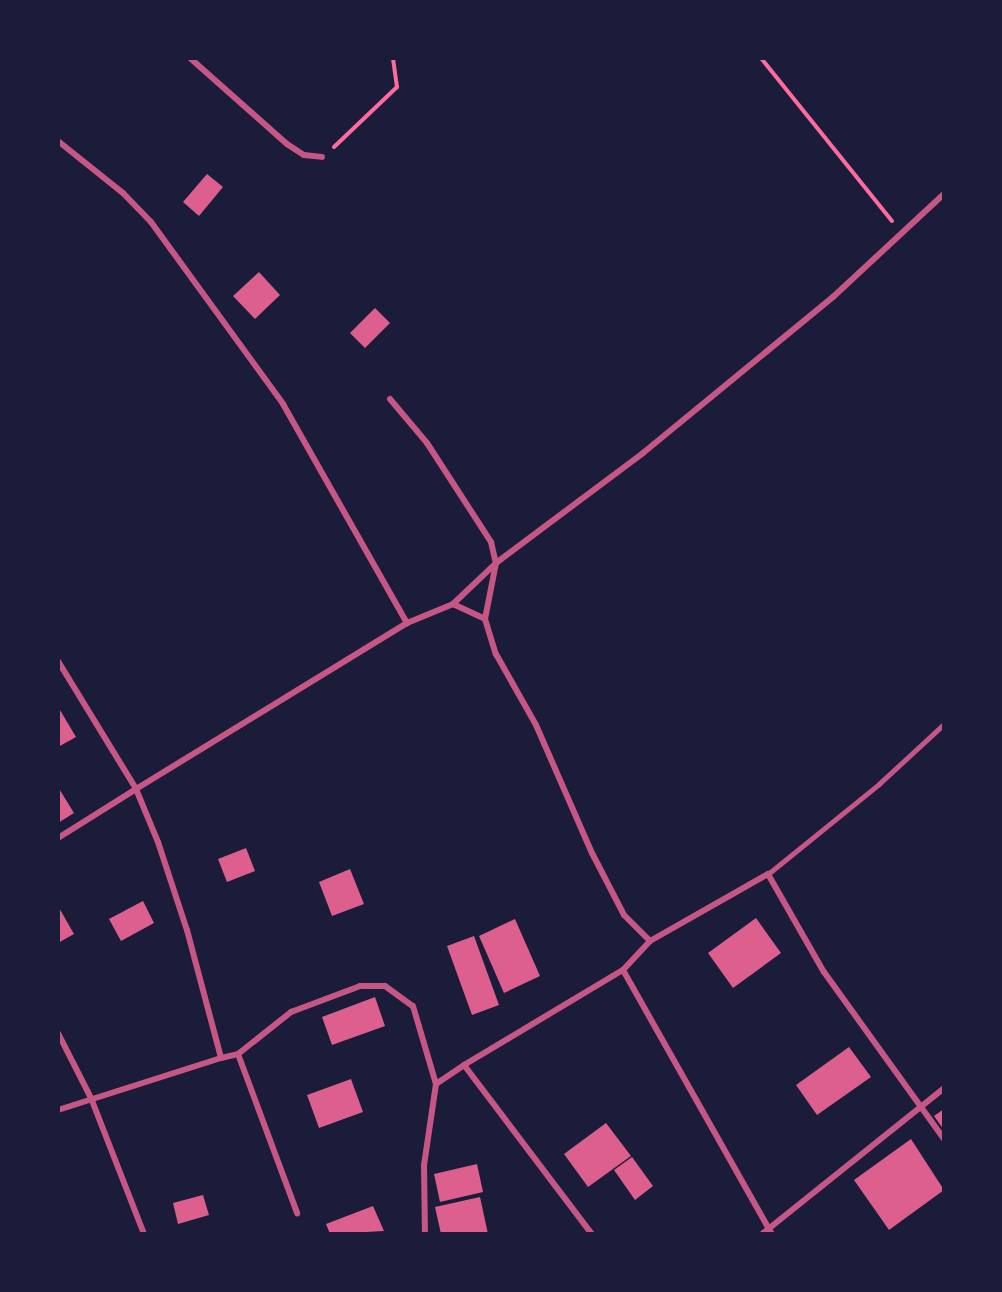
<!DOCTYPE html>
<html>
<head>
<meta charset="utf-8">
<style>
	body { margin:0 }
	#map { position:relative; width:1002px; height:1292px; overflow:hidden; background:#1b1b3a; font-family:Bitter,serif }
	div>[style] { position:absolute }
	.building>* { inset:0; background:#dd5f8e }
	.path>* { height:4px; margin:-2px; padding:0 2px; transform-origin:2px; border-radius:2px; background:#ff6b9d }
	.service>* { height:4.5px; margin:-2.25px; padding:0 2.25px; transform-origin:2.25px; border-radius:2.25px; background:#c65784 }
	.minor>* { height:6px; margin:-3px; padding:0 3px; transform-origin:3px; border-radius:3px; background:#c65784 }
	span { translate:-50% -50%; white-space:nowrap; text-align:center; line-height:1.15; -webkit-text-stroke:4.5px #1b1b3a; paint-order:stroke }
	.frame { position:absolute; inset:0; border:60px solid #1b1b3a; pointer-events:none }
</style>
</head>
<body>
<div id="map">
	<div class="building">
		<i style="clip-path:polygon(207px 174px,223px 187px,199px 216px,183px 202px)"></i>
		<i style="clip-path:polygon(259px 272px,280px 295px,255px 319px,233px 296px)"></i>
		<i style="clip-path:polygon(375px 308px,390px 323px,365px 348px,350px 333px)"></i>
		<i style="clip-path:polygon(60px 710px,76px 737px,58px 747px,58px 711px)"></i>
		<i style="clip-path:polygon(58px 787px,74px 813px,58px 823px)"></i>
		<i style="clip-path:polygon(246px 848px,255px 871px,227px 882px,218px 859px)"></i>
		<i style="clip-path:polygon(350px 869px,364px 904px,332px 916px,319px 882px)"></i>
		<i style="clip-path:polygon(143px 901px,154px 923px,121px 941px,109px 919px)"></i>
		<i style="clip-path:polygon(58px 906px,74px 934px,58px 943px)"></i>
		<i style="clip-path:polygon(756px 918px,781px 953px,733px 988px,708px 953px)"></i>
		<i style="clip-path:polygon(515px 919px,540px 976px,504px 993px,479px 936px)"></i>
		<i style="clip-path:polygon(474px 936px,499px 1005px,472px 1015px,447px 946px)"></i>
		<i style="clip-path:polygon(375px 997px,385px 1026px,332px 1045px,322px 1017px)"></i>
		<i style="clip-path:polygon(849px 1047px,871px 1077px,817px 1115px,796px 1085px)"></i>
		<i style="clip-path:polygon(351px 1079px,363px 1112px,319px 1128px,307px 1095px)"></i>
		<i style="clip-path:polygon(944px 1109px,944px 1130px,934px 1116px)"></i>
		<i style="clip-path:polygon(606px 1123px,631px 1156px,588px 1187px,564px 1154px)"></i>
		<i style="clip-path:polygon(911px 1139px,944px 1190px,889px 1230px,854px 1180px)"></i>
		<i style="clip-path:polygon(632px 1157px,653px 1186px,635px 1200px,614px 1170px)"></i>
		<i style="clip-path:polygon(477px 1164px,483px 1192px,440px 1202px,434px 1174px)"></i>
		<i style="clip-path:polygon(203px 1195px,209px 1215px,178px 1224px,173px 1203px)"></i>
		<i style="clip-path:polygon(480px 1197px,488px 1234px,441px 1234px,435px 1207px)"></i>
		<i style="clip-path:polygon(373px 1206px,384px 1231px,330px 1234px,326px 1224px)"></i>
	</div>
	<div class="path">
		<i style="left:761px;top:58px;width:209px;rotate:51.2deg"></i>
		<i style="left:334px;top:147px;width:87px;rotate:-43.6deg"></i>
		<i style="left:397px;top:87px;width:29px;rotate:-98deg"></i>
	</div>
	<div class="service">
		<i style="left:768px;top:874px;width:143px;rotate:-39deg"></i>
		<i style="left:879px;top:784px;width:88px;rotate:-42.7deg"></i>
	</div>
	<div class="minor">
		<i style="left:190px;top:58px;width:130px;rotate:41.6deg"></i>
		<i style="left:287px;top:144px;width:20px;rotate:33deg"></i>
		<i style="left:304px;top:155px;width:18px;rotate:6deg"></i>
		<i style="left:58px;top:141px;width:83px;rotate:38.7deg"></i>
		<i style="left:123px;top:193px;width:40px;rotate:46deg"></i>
		<i style="left:151px;top:222px;width:225px;rotate:54deg"></i>
		<i style="left:283px;top:404px;width:252px;rotate:60.5deg"></i>
		<i style="left:390px;top:399px;width:57px;rotate:49.9deg"></i>
		<i style="left:427px;top:443px;width:118px;rotate:57.1deg"></i>
		<i style="left:491px;top:542px;width:22px;rotate:77deg"></i>
		<i style="left:496px;top:563px;width:57px;rotate:101.1deg"></i>
		<i style="left:485px;top:619px;width:37px;rotate:73deg"></i>
		<i style="left:496px;top:654px;width:81px;rotate:60.6deg"></i>
		<i style="left:536px;top:725px;width:140px;rotate:66.4deg"></i>
		<i style="left:592px;top:853px;width:70px;rotate:62.7deg"></i>
		<i style="left:624px;top:915px;width:37px;rotate:45deg"></i>
		<i style="left:453px;top:604px;width:35px;rotate:25deg"></i>
		<i style="left:58px;top:661px;width:150px;rotate:58.6deg"></i>
		<i style="left:136px;top:789px;width:318px;rotate:-31.5deg"></i>
		<i style="left:407px;top:623px;width:50px;rotate:-22.4deg"></i>
		<i style="left:453px;top:604px;width:59px;rotate:-43.6deg"></i>
		<i style="left:496px;top:563px;width:184px;rotate:-36.8deg"></i>
		<i style="left:643px;top:453px;width:246px;rotate:-39.4deg"></i>
		<i style="left:833px;top:297px;width:151px;rotate:-42.9deg"></i>
		<i style="left:58px;top:838px;width:92px;rotate:-32.1deg"></i>
		<i style="left:136px;top:789px;width:57px;rotate:67.5deg"></i>
		<i style="left:158px;top:842px;width:93px;rotate:71.8deg"></i>
		<i style="left:187px;top:930px;width:132px;rotate:75.1deg"></i>
		<i style="left:221px;top:1058px;width:17px;rotate:-13deg"></i>
		<i style="left:238px;top:1054px;width:68px;rotate:-38.4deg"></i>
		<i style="left:291px;top:1012px;width:74px;rotate:-20.6deg"></i>
		<i style="left:360px;top:986px;width:25px"></i>
		<i style="left:385px;top:986px;width:34px;rotate:36deg"></i>
		<i style="left:413px;top:1006px;width:81px;rotate:73.6deg"></i>
		<i style="left:436px;top:1084px;width:82px;rotate:98.4deg"></i>
		<i style="left:424px;top:1165px;width:69px;rotate:89.2deg"></i>
		<i style="left:623px;top:970px;width:303px;rotate:60.6deg"></i>
		<i style="left:58px;top:1033px;width:73px;rotate:63.1deg"></i>
		<i style="left:91px;top:1098px;width:146px;rotate:68.7deg"></i>
		<i style="left:238px;top:1054px;width:170px;rotate:69.6deg"></i>
		<i style="left:464px;top:1065px;width:185px;rotate:-30.9deg"></i>
		<i style="left:623px;top:970px;width:40px;rotate:-47deg"></i>
		<i style="left:650px;top:941px;width:136px;rotate:-29.6deg"></i>
		<i style="left:768px;top:874px;width:113px;rotate:60.3deg"></i>
		<i style="left:824px;top:972px;width:206px;rotate:54.3deg"></i>
		<i style="left:436px;top:1084px;width:34px;rotate:-34deg"></i>
		<i style="left:464px;top:1065px;width:212px;rotate:52.9deg"></i>
		<i style="left:58px;top:1110px;width:171px;rotate:-17.7deg"></i>
		<i style="left:762px;top:1234px;width:233px;rotate:-38.7deg"></i>
	</div>
	<div class="frame"></div>
</div>
</body>
</html>
